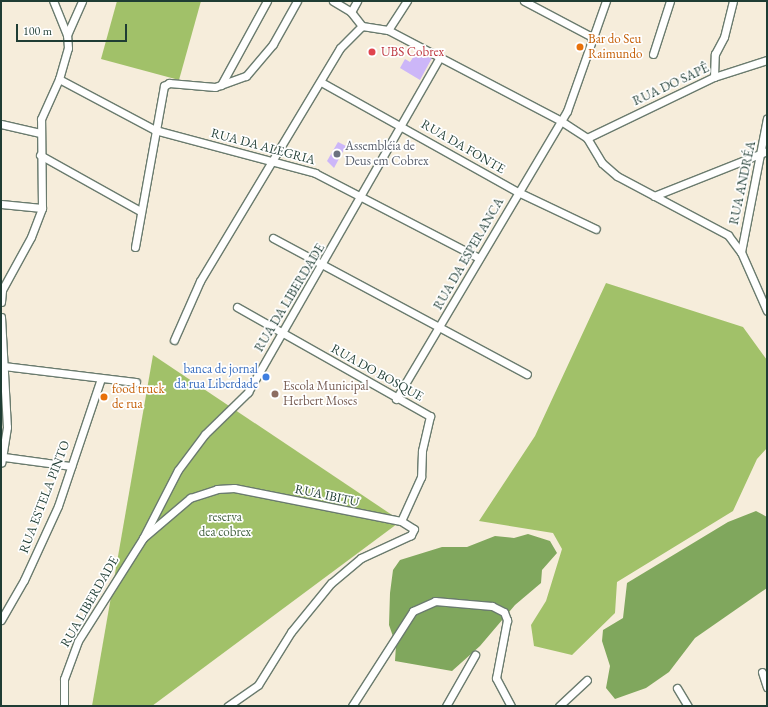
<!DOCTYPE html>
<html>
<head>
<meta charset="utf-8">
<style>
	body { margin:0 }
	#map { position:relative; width:768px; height:707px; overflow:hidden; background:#f6eddb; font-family:"EB Garamond",serif }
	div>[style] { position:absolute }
	.green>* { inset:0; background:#a1c169 }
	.forest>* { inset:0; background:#80a75d }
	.building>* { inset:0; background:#ccb6f8 }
	.roads { filter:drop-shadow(1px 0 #6a7b6e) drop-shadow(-1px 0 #6a7b6e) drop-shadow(0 1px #6a7b6e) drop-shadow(0 -1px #6a7b6e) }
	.minor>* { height:7px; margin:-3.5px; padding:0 3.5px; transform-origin:3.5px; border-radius:3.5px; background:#fff }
	.dots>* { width:11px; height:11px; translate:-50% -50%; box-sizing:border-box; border:2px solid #fff; border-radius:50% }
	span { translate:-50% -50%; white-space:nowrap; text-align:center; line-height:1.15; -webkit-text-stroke:3.5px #fff; paint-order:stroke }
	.food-label { font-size:13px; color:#c56008 }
	.left { translate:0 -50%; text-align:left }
	.health-label { font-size:13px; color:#be3a42 }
	.street-label { font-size:13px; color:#1f3d34 }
	.worship-label { font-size:13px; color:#5b616d }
	.shop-label { font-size:13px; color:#366cbe }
	.right { translate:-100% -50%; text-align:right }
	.education-label { font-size:13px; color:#785e54 }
	.park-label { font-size:13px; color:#466544 }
	.frame { position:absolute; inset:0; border:2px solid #1f3d34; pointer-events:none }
	.scale { position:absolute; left:16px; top:24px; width:111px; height:18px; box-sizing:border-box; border:2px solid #1f3d34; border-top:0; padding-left:5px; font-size:12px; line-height:14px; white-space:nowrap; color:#1f3d34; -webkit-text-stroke:3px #fff; paint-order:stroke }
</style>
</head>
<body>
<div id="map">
	<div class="green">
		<i style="clip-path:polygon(117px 1px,201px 1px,179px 80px,101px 59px)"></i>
		<i style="clip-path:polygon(606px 283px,743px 327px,767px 360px,767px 448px,757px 459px,733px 511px,617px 582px,615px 613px,572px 655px,534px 646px,531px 625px,546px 601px,562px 549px,553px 533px,479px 521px,535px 436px)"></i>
		<i style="clip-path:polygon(153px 355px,401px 521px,152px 706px,92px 706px)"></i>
	</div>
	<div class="forest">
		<i style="clip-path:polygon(756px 511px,767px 517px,767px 588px,695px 638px,669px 672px,646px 688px,615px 699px,606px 688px,610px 666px,602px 641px,603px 630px,623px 618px,627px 583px,728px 522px)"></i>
		<i style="clip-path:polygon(528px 534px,550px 541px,557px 553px,542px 570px,541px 583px,515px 605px,480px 646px,452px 671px,395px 661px,396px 645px,389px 625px,390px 593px,393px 570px,400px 560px,442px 547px,467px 547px,495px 536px,514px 538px)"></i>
	</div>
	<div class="building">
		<i style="clip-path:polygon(418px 50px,432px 58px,420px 80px,400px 68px,405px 59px,410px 62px)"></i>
		<i style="clip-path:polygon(338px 142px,346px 146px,334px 168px,327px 161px)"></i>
	</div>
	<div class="roads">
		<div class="minor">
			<i style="left:333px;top:1px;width:21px;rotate:31deg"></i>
			<i style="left:351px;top:12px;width:18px;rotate:52deg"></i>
			<i style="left:362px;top:26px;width:26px;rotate:9deg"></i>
			<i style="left:388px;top:30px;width:195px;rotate:27.7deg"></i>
			<i style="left:561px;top:121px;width:31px;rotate:33deg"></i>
			<i style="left:587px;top:138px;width:29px;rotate:59deg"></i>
			<i style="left:602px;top:163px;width:20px;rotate:41deg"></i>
			<i style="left:617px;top:176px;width:126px;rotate:28deg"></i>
			<i style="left:728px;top:235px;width:21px;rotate:53deg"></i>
			<i style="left:741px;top:252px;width:64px;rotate:66.2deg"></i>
			<i style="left:524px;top:1px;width:77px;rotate:27.9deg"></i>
			<i style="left:351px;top:12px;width:13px;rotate:-61deg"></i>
			<i style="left:388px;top:30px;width:35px;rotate:-57deg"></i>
			<i style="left:67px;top:35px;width:37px;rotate:-66deg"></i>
			<i style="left:653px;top:54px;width:56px;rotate:-72.2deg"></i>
			<i style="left:714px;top:77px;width:23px;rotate:-88deg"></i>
			<i style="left:715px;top:54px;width:19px;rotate:-62deg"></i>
			<i style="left:724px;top:37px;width:37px;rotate:-76deg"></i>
			<i style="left:59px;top:79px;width:109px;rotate:28deg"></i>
			<i style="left:155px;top:130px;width:166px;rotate:15deg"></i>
			<i style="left:315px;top:173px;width:185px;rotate:27.4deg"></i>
			<i style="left:321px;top:82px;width:226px;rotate:29.2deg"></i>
			<i style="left:518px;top:192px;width:86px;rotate:25.4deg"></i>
			<i style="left:221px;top:85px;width:96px;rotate:-61.3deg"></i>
			<i style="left:1px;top:124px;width:39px;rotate:13deg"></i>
			<i style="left:587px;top:138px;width:141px;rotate:-25.7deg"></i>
			<i style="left:714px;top:77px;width:56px;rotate:-17.8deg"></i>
			<i style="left:40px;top:155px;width:115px;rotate:29.2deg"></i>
			<i style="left:654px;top:196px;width:122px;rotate:-21.7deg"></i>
			<i style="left:1px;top:204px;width:41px;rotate:5.6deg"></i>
			<i style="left:273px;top:238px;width:288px;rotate:28.2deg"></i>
			<i style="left:135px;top:247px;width:164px;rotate:-79.8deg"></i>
			<i style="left:164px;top:86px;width:6px;rotate:-31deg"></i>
			<i style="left:169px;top:83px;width:46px;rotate:5deg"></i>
			<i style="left:215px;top:87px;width:33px;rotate:-20deg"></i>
			<i style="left:246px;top:76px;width:42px;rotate:-49.8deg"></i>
			<i style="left:273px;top:44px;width:49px;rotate:-60.8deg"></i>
			<i style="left:741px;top:252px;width:136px;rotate:-79deg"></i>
			<i style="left:1px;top:302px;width:12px;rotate:-85deg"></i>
			<i style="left:2px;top:290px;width:60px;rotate:-61.3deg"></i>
			<i style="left:31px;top:237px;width:31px;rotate:-69deg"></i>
			<i style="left:42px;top:208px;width:89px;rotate:-90.6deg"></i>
			<i style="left:41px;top:119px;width:44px;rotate:-65.8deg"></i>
			<i style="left:59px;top:79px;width:32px;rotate:-74deg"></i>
			<i style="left:68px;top:48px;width:13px;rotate:-94deg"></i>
			<i style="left:67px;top:35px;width:37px;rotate:-112deg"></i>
			<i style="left:237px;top:307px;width:222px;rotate:29.5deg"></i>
			<i style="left:430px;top:416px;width:36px;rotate:103deg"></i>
			<i style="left:422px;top:451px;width:26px;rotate:92deg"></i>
			<i style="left:421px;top:477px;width:48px;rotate:114.4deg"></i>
			<i style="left:1px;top:317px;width:110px;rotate:86.9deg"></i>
			<i style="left:7px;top:427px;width:36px;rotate:99deg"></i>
			<i style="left:174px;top:340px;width:64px;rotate:-66.2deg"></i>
			<i style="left:200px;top:281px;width:272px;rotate:-59deg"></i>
			<i style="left:340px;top:48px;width:31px;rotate:-45deg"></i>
			<i style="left:3px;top:366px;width:134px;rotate:6.9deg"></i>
			<i style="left:396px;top:399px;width:335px;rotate:-59.3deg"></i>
			<i style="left:567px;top:111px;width:117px;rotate:-70.5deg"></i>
			<i style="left:4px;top:457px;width:68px;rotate:7.7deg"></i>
			<i style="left:143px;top:538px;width:62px;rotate:-40.4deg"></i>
			<i style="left:190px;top:498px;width:28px;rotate:-18deg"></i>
			<i style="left:217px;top:489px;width:17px;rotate:-3deg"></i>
			<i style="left:234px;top:488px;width:170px;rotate:11.2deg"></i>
			<i style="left:401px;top:521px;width:15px;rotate:32deg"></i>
			<i style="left:414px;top:529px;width:7px;rotate:117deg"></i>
			<i style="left:411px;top:535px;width:55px;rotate:155.3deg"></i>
			<i style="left:361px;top:558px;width:39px;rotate:140deg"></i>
			<i style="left:331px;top:583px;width:63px;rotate:129.2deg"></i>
			<i style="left:291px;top:632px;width:62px;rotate:121.9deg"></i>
			<i style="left:258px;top:685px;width:37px;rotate:145deg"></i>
			<i style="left:1px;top:620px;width:46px;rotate:-60.1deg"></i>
			<i style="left:24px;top:580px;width:81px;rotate:-65.3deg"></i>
			<i style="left:58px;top:506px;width:135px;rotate:-71.4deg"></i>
			<i style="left:762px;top:672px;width:16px;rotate:72deg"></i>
			<i style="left:677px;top:688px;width:21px;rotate:59deg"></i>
			<i style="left:64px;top:706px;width:27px;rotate:-90deg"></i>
			<i style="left:64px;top:679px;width:40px;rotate:-69.8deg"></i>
			<i style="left:78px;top:641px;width:122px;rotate:-57.7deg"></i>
			<i style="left:143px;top:538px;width:76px;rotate:-62.8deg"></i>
			<i style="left:178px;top:470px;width:45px;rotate:-53.1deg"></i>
			<i style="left:205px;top:434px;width:60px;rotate:-44.3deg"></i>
			<i style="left:248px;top:392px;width:385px;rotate:-60.2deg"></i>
			<i style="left:352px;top:706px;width:113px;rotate:-57.3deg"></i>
			<i style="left:413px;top:611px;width:24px;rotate:-24deg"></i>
			<i style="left:435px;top:601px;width:57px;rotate:5deg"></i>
			<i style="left:492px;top:606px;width:13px;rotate:27deg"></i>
			<i style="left:504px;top:612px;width:9px;rotate:69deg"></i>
			<i style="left:507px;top:620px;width:59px;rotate:100.7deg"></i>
			<i style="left:496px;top:678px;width:32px;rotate:62deg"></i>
			<i style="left:446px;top:706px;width:59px;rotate:-60.4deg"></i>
			<i style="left:559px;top:706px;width:38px;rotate:-43deg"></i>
		</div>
	</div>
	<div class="dots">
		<i style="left:580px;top:47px;background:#e8710a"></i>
		<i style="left:372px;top:52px;background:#e0444e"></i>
		<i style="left:337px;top:154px;background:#6b7280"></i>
		<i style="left:266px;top:377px;background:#3f7fe0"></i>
		<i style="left:275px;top:394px;background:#8d6e63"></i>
		<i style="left:104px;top:397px;background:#e8710a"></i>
	</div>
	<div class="food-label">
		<span class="left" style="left:588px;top:47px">Bar do Seu<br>Raimundo</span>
		<span class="left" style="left:112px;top:397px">food truck<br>de rua</span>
	</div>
	<div class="health-label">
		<span class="left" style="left:381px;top:52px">UBS Cobrex</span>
	</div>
	<div class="street-label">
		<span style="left:671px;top:85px;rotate:-25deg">RUA DO SAPÊ</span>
		<span style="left:263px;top:147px;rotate:15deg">RUA DA ALEGRIA</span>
		<span style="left:463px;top:147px;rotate:30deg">RUA DA FONTE</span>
		<span style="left:743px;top:183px;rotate:-78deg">RUA ANDRÉA</span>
		<span style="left:469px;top:254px;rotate:-60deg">RUA DA ESPERANCA</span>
		<span style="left:290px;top:298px;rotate:-59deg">RUA DA LIBERDADE</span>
		<span style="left:377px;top:373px;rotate:29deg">RUA DO BOSQUE</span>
		<span style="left:327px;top:496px;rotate:12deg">RUA IBITU</span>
		<span style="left:45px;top:497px;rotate:-69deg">RUA ESTELA PINTO</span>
		<span style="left:90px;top:602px;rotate:-60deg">RUA LIBERDADE</span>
	</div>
	<div class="worship-label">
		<span class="left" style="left:345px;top:154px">Assembléia de<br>Deus em Cobrex</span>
	</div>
	<div class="shop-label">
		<span class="right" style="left:258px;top:377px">banca de jornal<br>da rua Liberdade</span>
	</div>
	<div class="education-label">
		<span class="left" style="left:283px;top:394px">Escola Municipal<br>Herbert Moses</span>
	</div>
	<div class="park-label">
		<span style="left:225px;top:525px">reserva<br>dea cobrex</span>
	</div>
	<div class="frame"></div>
	<div class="scale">100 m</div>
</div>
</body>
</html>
